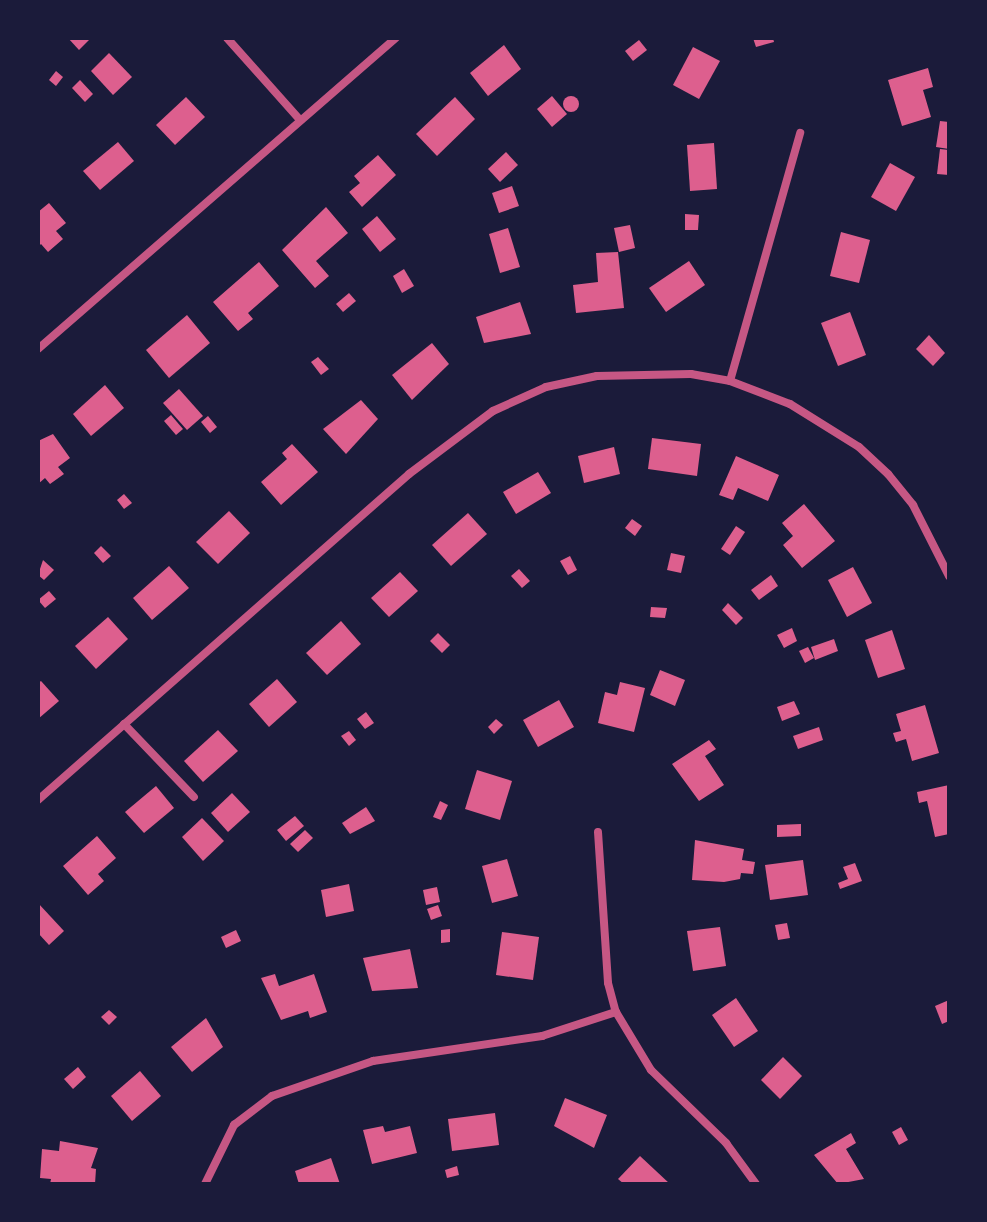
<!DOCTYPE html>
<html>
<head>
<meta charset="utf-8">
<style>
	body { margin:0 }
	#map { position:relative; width:987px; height:1222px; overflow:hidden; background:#1b1b3a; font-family:Manrope,sans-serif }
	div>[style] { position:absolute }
	.building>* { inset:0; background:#dd5f8e }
	.round { border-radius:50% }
	.minor>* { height:8px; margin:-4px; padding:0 4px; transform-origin:4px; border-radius:4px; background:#c65784 }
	span { translate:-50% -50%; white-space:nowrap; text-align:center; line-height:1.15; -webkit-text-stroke:8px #1b1b3a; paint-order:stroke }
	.frame { position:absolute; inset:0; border:40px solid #1b1b3a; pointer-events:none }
</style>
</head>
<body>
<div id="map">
	<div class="building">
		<i style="clip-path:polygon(68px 38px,87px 38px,89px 40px,79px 50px)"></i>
		<i style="clip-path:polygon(753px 38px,773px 38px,774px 42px,756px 47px)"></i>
		<i style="clip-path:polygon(639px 40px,647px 50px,633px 61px,625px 51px)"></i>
		<i style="clip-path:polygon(504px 45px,521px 69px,488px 96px,470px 73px)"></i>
		<i style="clip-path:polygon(693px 47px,720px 61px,699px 99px,673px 85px)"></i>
		<i style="clip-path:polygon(109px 53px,132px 77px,113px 95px,91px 71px)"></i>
		<i style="clip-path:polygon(928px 68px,933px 87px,923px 90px,931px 117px,902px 126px,888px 80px)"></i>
		<i style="clip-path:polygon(56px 71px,63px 77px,56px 86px,49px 80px)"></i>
		<i style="clip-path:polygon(80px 80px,93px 94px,85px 102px,72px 88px)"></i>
		<i class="round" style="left:563px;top:96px;width:16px;height:16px"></i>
		<i style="clip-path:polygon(552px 96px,567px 114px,552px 127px,537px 109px)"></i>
		<i style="clip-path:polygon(186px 97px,205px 117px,175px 145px,156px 125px)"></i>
		<i style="clip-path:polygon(455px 97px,475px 119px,437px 156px,416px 134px)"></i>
		<i style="clip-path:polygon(940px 121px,949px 122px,949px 149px,936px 147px)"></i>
		<i style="clip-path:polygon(118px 142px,134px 161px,100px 190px,83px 171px)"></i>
		<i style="clip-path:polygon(714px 143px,717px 189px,690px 191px,687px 145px)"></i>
		<i style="clip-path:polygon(940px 149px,949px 150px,949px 175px,937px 174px)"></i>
		<i style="clip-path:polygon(506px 152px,518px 165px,500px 182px,488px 169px)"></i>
		<i style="clip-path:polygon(378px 155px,396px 175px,362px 207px,349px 192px,360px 183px,354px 176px)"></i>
		<i style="clip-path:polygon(890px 163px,915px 177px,896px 211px,871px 197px)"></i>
		<i style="clip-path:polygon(512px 186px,519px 206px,499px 213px,492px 193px)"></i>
		<i style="clip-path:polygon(49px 203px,66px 223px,56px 231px,63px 239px,48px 252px,41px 244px,38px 247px,38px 212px)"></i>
		<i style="clip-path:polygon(326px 207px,348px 233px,316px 261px,329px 276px,315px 288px,282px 250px)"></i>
		<i style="clip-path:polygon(685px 214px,699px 215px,698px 230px,685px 230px)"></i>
		<i style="clip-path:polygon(377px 216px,396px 239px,380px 252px,362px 229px)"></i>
		<i style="clip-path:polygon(630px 225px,635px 248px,619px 252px,614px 228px)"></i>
		<i style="clip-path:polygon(508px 228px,520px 267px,500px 273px,489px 234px)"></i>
		<i style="clip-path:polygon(841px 232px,870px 240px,859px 283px,830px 276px)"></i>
		<i style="clip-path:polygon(618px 252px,624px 308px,576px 313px,573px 285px,598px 282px,596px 253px)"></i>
		<i style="clip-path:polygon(689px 261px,705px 285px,666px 312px,649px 288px)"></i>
		<i style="clip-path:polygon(259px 262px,279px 286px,248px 313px,253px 319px,238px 331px,213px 302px)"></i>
		<i style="clip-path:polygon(404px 269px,414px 286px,402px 293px,393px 276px)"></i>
		<i style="clip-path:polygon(349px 293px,356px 301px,343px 312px,336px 304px)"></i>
		<i style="clip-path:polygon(520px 302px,531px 334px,484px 343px,476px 317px)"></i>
		<i style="clip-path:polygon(850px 312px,866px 355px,838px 366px,821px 323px)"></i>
		<i style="clip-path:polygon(187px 315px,210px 343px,169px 378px,146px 350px)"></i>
		<i style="clip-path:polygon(929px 335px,945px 353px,933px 366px,916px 349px)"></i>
		<i style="clip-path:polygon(432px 343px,449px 364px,412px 400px,392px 375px)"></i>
		<i style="clip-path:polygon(318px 357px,329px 369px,321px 375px,311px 362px)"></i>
		<i style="clip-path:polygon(105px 385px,124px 408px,91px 436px,73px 414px)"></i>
		<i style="clip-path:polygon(179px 389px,203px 416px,187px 430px,163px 403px)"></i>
		<i style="clip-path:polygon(361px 400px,378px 419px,346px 454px,323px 429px)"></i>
		<i style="clip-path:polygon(171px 415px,183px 429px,176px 435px,164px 421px)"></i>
		<i style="clip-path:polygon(208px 416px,217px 427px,210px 433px,201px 422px)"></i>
		<i style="clip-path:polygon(53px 434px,70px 458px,58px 467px,64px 474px,50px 484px,45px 478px,38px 484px,38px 441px)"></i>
		<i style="clip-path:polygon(652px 438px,701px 444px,697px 476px,648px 469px)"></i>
		<i style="clip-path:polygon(292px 444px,318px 472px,281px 505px,261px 482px,287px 459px,282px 453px)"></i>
		<i style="clip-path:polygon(614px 447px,620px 474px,584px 483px,578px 456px)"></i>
		<i style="clip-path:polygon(736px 456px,779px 475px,768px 501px,738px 488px,733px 500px,719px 495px)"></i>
		<i style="clip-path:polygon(538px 472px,551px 493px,516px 514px,503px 492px)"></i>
		<i style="clip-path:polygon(124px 494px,132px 503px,124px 509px,117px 500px)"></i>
		<i style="clip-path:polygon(804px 504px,835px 541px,802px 568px,783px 545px,793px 536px,782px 523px)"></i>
		<i style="clip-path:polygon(229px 511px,250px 533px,218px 564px,196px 542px)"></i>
		<i style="clip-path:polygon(468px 513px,487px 534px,451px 566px,432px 545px)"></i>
		<i style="clip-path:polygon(632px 519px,642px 526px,635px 536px,625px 528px)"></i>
		<i style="clip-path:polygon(736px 526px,745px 532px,730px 555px,721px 549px)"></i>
		<i style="clip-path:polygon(101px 546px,111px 556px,103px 563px,94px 553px)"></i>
		<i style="clip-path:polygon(671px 553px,685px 556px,681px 573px,667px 570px)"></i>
		<i style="clip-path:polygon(570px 556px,577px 570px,568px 575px,560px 561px)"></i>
		<i style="clip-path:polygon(43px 560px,54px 570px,44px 580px,38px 575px)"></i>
		<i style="clip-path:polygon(169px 566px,189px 588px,152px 620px,133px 598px)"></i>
		<i style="clip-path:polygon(853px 567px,872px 603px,847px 617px,828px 580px)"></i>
		<i style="clip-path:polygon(519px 569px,530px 581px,522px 588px,511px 576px)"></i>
		<i style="clip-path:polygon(400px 572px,418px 591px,389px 617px,371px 598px)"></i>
		<i style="clip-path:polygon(771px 575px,778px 586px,759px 600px,751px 590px)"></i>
		<i style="clip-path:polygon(49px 591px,56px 599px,45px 608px,38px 600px)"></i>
		<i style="clip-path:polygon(728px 603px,743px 618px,736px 625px,722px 610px)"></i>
		<i style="clip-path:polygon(651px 607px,667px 608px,665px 618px,650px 617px)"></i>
		<i style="clip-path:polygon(108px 617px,128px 639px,96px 669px,75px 646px)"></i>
		<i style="clip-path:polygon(341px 621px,361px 644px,327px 675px,306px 653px)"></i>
		<i style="clip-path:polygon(792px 628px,797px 641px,784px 648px,777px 635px)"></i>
		<i style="clip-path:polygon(892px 630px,905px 669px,878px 678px,865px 640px)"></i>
		<i style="clip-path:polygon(438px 633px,450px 645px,442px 653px,430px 641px)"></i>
		<i style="clip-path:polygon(834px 639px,838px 651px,815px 660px,811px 647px)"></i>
		<i style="clip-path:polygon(808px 647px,814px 658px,805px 663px,799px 651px)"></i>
		<i style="clip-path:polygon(660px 670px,685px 680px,675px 706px,650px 695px)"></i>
		<i style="clip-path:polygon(277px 679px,297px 702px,269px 727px,249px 704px)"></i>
		<i style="clip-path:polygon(41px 681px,59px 701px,38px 719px,38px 683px)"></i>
		<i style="clip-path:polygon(620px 682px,645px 688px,634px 732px,598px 723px,605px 692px,617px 695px)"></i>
		<i style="clip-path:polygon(559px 700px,574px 727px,538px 747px,523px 720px)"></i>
		<i style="clip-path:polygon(794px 701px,800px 714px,782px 721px,777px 707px)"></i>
		<i style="clip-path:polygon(925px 705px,939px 753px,912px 761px,906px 739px,896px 742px,893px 733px,901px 731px,896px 714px)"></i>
		<i style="clip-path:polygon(366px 712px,374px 723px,365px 729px,357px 719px)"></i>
		<i style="clip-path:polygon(496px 719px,503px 725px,494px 734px,488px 727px)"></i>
		<i style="clip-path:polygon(819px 727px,823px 740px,798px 749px,793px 736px)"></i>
		<i style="clip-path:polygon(218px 730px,238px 751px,203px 782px,184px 761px)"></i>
		<i style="clip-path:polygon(349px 731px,356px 740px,349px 746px,341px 736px)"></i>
		<i style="clip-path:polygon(709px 740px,716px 749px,705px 756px,724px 785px,699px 801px,672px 764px)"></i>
		<i style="clip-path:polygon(477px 770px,512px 781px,500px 820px,465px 809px)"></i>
		<i style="clip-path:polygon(949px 785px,949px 834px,935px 837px,927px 801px,919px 803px,917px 792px)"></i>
		<i style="clip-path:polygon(156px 786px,174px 808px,144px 833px,125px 812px)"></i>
		<i style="clip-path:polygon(232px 793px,250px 812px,228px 832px,211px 813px)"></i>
		<i style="clip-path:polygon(440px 801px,448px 805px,441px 820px,433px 817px)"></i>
		<i style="clip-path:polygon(366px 807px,375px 821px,350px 834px,342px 823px)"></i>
		<i style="clip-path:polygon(295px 816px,304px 826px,286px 841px,277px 830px)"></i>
		<i style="clip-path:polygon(202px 818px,224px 841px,203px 861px,182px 837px)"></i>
		<i style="clip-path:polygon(801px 824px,801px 836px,777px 837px,777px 825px)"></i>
		<i style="clip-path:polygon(305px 830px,313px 838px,298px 852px,290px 844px)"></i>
		<i style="clip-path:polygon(97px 836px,116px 858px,98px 874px,104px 881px,88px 895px,63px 866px)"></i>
		<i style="clip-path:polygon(695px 840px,744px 849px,742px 860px,755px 862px,753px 874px,741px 873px,740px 879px,724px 882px,692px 880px)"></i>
		<i style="clip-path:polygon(507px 859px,518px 896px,492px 903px,482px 866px)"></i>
		<i style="clip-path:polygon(803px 860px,808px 895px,770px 900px,765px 865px)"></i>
		<i style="clip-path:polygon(855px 863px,862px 881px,840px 889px,838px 883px,848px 879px,843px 867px)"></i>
		<i style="clip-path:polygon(349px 884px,354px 911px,326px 917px,321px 890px)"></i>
		<i style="clip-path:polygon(437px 887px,440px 902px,426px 905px,423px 890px)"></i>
		<i style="clip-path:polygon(38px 903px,64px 931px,49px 945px,38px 933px)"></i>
		<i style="clip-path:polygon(438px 905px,442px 916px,431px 920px,427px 909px)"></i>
		<i style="clip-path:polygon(787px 923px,790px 938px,778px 940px,775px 925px)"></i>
		<i style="clip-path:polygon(720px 927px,726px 966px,693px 971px,687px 931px)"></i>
		<i style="clip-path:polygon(450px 929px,450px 942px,441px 943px,441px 930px)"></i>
		<i style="clip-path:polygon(236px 930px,241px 941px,226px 948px,221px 937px)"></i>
		<i style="clip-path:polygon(502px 932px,539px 937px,533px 980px,496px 975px)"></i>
		<i style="clip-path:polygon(410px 949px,418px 988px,372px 991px,363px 958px)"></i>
		<i style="clip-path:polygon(275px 974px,279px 986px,314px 974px,327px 1012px,310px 1018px,308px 1011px,281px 1020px,261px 978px)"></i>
		<i style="clip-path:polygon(736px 998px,758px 1031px,734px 1047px,712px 1015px)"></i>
		<i style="clip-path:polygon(949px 1000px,949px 1021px,942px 1024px,935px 1006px)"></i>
		<i style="clip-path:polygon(109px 1010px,117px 1017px,109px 1025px,101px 1017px)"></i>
		<i style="clip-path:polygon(206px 1018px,223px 1047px,192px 1072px,171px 1047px)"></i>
		<i style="clip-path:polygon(783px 1057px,802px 1076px,780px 1099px,761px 1080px)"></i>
		<i style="clip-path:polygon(78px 1067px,86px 1077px,73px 1089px,64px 1079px)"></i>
		<i style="clip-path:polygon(140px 1071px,161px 1096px,132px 1121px,111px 1096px)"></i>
		<i style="clip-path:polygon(565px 1098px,607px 1115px,594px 1148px,554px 1126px)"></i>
		<i style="clip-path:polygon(495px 1113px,499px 1145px,452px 1151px,448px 1119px)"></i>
		<i style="clip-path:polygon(383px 1126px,385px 1132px,410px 1126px,417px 1153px,372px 1164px,363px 1130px)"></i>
		<i style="clip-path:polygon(901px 1127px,908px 1140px,899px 1145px,892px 1132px)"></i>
		<i style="clip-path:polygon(851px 1133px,856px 1143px,846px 1149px,864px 1179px,838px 1184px,814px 1155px)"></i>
		<i style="clip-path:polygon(60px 1141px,98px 1148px,91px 1168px,96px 1169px,95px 1184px,50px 1184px,51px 1179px,40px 1178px,42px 1149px,59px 1151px)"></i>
		<i style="clip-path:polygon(640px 1156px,670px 1184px,624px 1184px,618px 1179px)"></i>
		<i style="clip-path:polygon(331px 1158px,340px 1184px,299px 1184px,295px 1171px)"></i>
		<i style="clip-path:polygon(457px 1166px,459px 1175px,447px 1178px,445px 1170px)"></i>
	</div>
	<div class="minor">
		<i style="left:227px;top:38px;width:110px;rotate:48.3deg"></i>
		<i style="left:38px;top:349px;width:474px;rotate:-41deg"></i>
		<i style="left:730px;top:381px;width:258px;rotate:-74.2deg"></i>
		<i style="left:124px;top:724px;width:101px;rotate:46.2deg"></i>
		<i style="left:38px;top:800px;width:494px;rotate:-41.3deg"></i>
		<i style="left:409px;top:474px;width:105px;rotate:-36.9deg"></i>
		<i style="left:493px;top:411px;width:58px;rotate:-24.4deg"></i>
		<i style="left:546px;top:387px;width:52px;rotate:-12.2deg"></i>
		<i style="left:597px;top:376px;width:94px;rotate:-1.2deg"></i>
		<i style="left:691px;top:374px;width:40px;rotate:10deg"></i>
		<i style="left:730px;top:381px;width:64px;rotate:21deg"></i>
		<i style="left:790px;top:404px;width:81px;rotate:31.9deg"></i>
		<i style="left:859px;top:447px;width:40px;rotate:43deg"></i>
		<i style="left:888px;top:474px;width:40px;rotate:51deg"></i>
		<i style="left:913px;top:505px;width:80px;rotate:63.1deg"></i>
		<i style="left:598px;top:832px;width:151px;rotate:86.2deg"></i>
		<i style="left:608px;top:983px;width:30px;rotate:75deg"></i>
		<i style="left:616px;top:1012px;width:68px;rotate:58.9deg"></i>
		<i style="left:651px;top:1070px;width:105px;rotate:44.2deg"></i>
		<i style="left:726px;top:1143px;width:51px;rotate:53.8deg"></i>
		<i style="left:205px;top:1184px;width:66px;rotate:-63.8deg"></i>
		<i style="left:234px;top:1125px;width:48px;rotate:-37.3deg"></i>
		<i style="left:272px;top:1096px;width:107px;rotate:-19.1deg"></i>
		<i style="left:373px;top:1061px;width:171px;rotate:-8.4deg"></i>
		<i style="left:542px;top:1036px;width:78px;rotate:-18deg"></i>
	</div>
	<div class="frame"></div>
</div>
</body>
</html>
